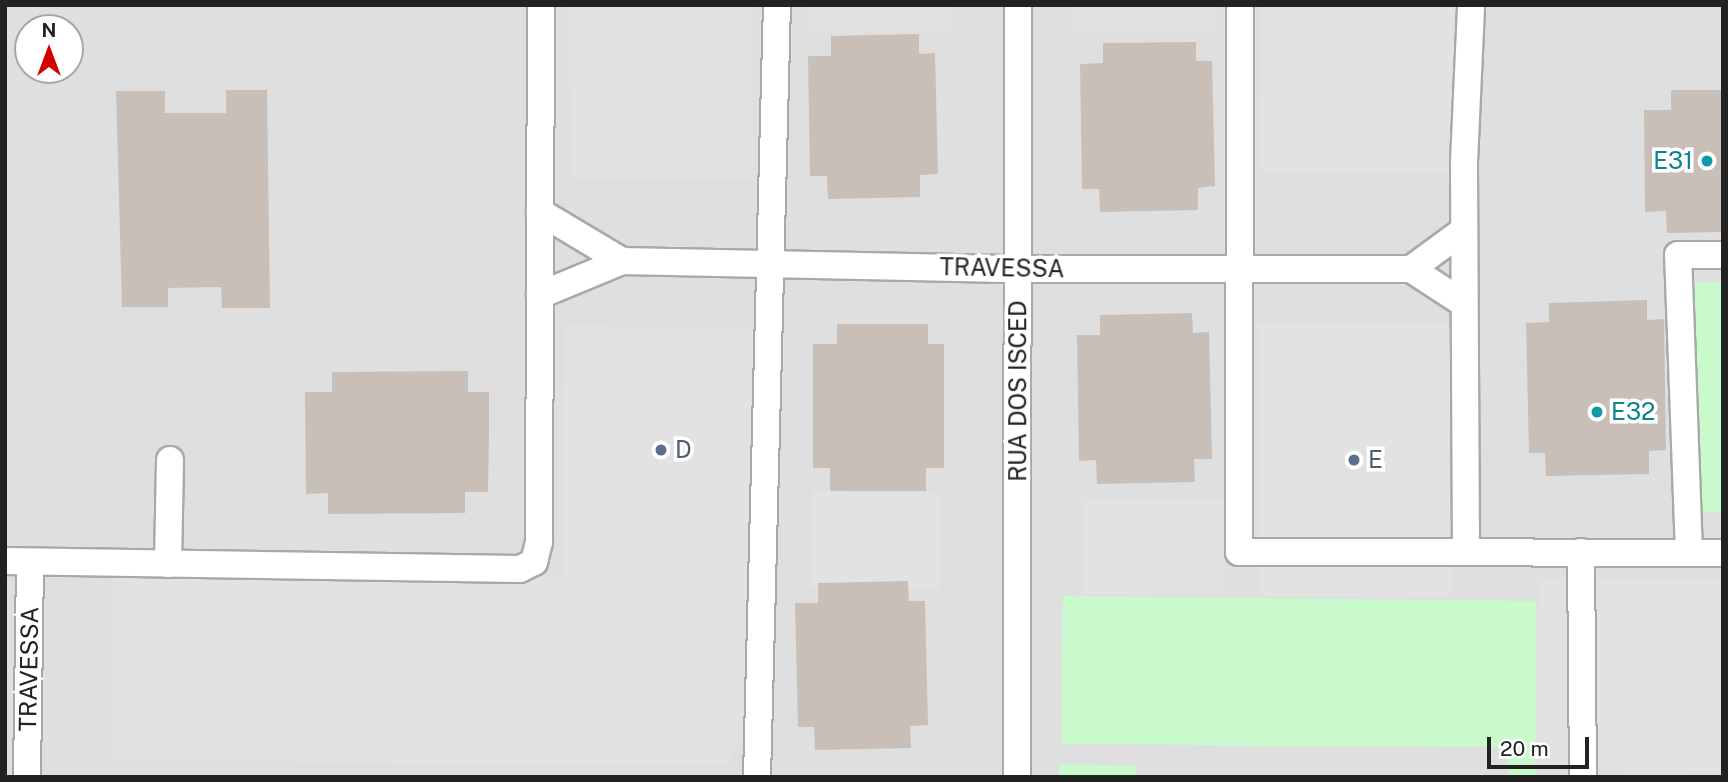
<!DOCTYPE html>
<html>
<head>
<meta charset="utf-8">
<style>
	body { margin:0 }
	#map { position:relative; width:1728px; height:782px; overflow:hidden; background:#f2efe9; font-family:"Public Sans",sans-serif }
	div>[style] { position:absolute }
	.residential>* { inset:0; background:#e0dfdf }
	.park>* { inset:0; background:#c8facc }
	.parking>* { inset:0; background:#e2e2e2 }
	.building>* { inset:0; background:#c7bfb8 }
	.roads { filter:drop-shadow(2px 0 #a9a9a9) drop-shadow(-2px 0 #a9a9a9) drop-shadow(0 2px #a9a9a9) drop-shadow(0 -2px #a9a9a9) }
	.street>* { height:26px; margin:-13px; padding:0 13px; transform-origin:13px; border-radius:13px; background:#fff }
	.dots>* { width:19px; height:19px; translate:-50% -50%; box-sizing:border-box; border:4px solid #fff; border-radius:50% }
	span { translate:-50% -50%; white-space:nowrap; text-align:center; line-height:1.15; -webkit-text-stroke:7px #fff; paint-order:stroke }
	.culture-label { font-size:24px; color:#0d838f }
	.right { translate:-100% -50%; text-align:right }
	.left { translate:0 -50%; text-align:left }
	.street-label { font-size:24px; color:#222 }
	.service-label { font-size:24px; color:#4e5e75 }
	.frame { position:absolute; inset:0; border:7px solid #222; pointer-events:none }
	.north { position:absolute; left:14px; top:14px; width:70px; height:70px; box-sizing:border-box; background:#fff; border:2px solid #a7a7a7; border-radius:50%; rotate:0deg; font-size:19px; font-weight:700; line-height:28px; text-align:center; color:#222 }
	.north::after { content:''; display:block; margin:auto; width:24px; height:32px; background:#d40000; clip-path:polygon(50% 0,100% 100%,50% 72%,0 100%) }
	.scale { position:absolute; left:1487px; top:737px; width:102px; height:32px; box-sizing:border-box; border:4px solid #222; border-top:0; padding-left:9px; font-size:21px; line-height:24px; white-space:nowrap; color:#222; -webkit-text-stroke:5px #fff; paint-order:stroke }
</style>
</head>
<body>
<div id="map">
	<div class="residential">
		<i style="clip-path:polygon(evenodd,5px 5px,1723px 5px,1723px 777px,5px 777px,5px 5px,28px 28px,70px 28px,70px 70px,28px 70px,28px 28px)"></i>
	</div>
	<div class="park">
		<i style="clip-path:polygon(1694px 282px,1723px 282px,1723px 512px,1696px 512px)"></i>
		<i style="clip-path:polygon(1063px 596px,1536px 601px,1536px 777px,1508px 777px,1507px 747px,1062px 744px)"></i>
		<i style="clip-path:polygon(1059px 764px,1136px 766px,1136px 777px,1059px 777px)"></i>
	</div>
	<div class="parking">
		<i style="clip-path:polygon(569px 5px,753px 5px,753px 178px,570px 178px)"></i>
		<i style="clip-path:polygon(809px 5px,953px 5px,953px 32px,809px 33px)"></i>
		<i style="clip-path:polygon(1073px 5px,1217px 5px,1217px 32px,1073px 31px)"></i>
		<i style="clip-path:polygon(1262px 5px,1456px 5px,1455px 172px,1261px 171px)"></i>
		<i style="clip-path:polygon(1258px 323px,1451px 323px,1451px 597px,1258px 597px)"></i>
		<i style="clip-path:polygon(566px 326px,758px 327px,754px 745px,730px 746px,730px 766px,111px 760px,113px 573px,563px 577px)"></i>
		<i style="clip-path:polygon(812px 491px,942px 494px,940px 589px,810px 587px)"></i>
		<i style="clip-path:polygon(1083px 499px,1223px 499px,1223px 594px,1083px 594px)"></i>
		<i style="clip-path:polygon(1538px 578px,1723px 580px,1723px 772px,1535px 769px)"></i>
	</div>
	<div class="building">
		<i style="clip-path:polygon(919px 34px,919px 54px,935px 53px,938px 174px,920px 175px,920px 197px,828px 199px,827px 176px,810px 176px,808px 56px,831px 56px,831px 36px)"></i>
		<i style="clip-path:polygon(1196px 42px,1196px 61px,1212px 61px,1215px 186px,1198px 188px,1198px 210px,1100px 212px,1099px 189px,1082px 189px,1080px 64px,1103px 63px,1103px 43px)"></i>
		<i style="clip-path:polygon(226px 90px,267px 90px,270px 308px,222px 308px,221px 287px,168px 288px,168px 307px,122px 307px,116px 91px,165px 91px,165px 113px,226px 113px)"></i>
		<i style="clip-path:polygon(1671px 90px,1723px 90px,1723px 232px,1667px 233px,1666px 211px,1645px 212px,1644px 110px,1671px 110px)"></i>
		<i style="clip-path:polygon(1647px 300px,1647px 320px,1664px 319px,1666px 450px,1649px 451px,1649px 474px,1546px 476px,1545px 453px,1529px 453px,1526px 323px,1549px 322px,1549px 303px)"></i>
		<i style="clip-path:polygon(1192px 313px,1193px 333px,1209px 332px,1212px 459px,1194px 459px,1195px 482px,1097px 484px,1096px 460px,1079px 461px,1077px 335px,1100px 335px,1100px 315px)"></i>
		<i style="clip-path:polygon(837px 324px,928px 324px,928px 344px,944px 344px,944px 468px,926px 468px,926px 491px,830px 491px,830px 468px,813px 468px,813px 344px,837px 344px)"></i>
		<i style="clip-path:polygon(468px 371px,468px 392px,489px 392px,489px 437px,488px 492px,465px 492px,465px 513px,328px 514px,328px 493px,306px 494px,305px 392px,332px 392px,332px 372px)"></i>
		<i style="clip-path:polygon(908px 581px,909px 601px,925px 601px,928px 725px,910px 726px,911px 748px,815px 750px,814px 727px,798px 727px,795px 603px,818px 603px,818px 583px)"></i>
	</div>
	<div class="roads">
		<div class="street">
			<i style="left:1240px;top:5px;width:547px;rotate:90.1deg"></i>
			<i style="left:1239px;top:552px;width:484px;rotate:0.1deg"></i>
			<i style="left:540px;top:212px;width:96px;rotate:30.9deg"></i>
			<i style="left:622px;top:261px;width:396px;rotate:1.2deg"></i>
			<i style="left:1018px;top:269px;width:393px"></i>
			<i style="left:1411px;top:269px;width:66px;rotate:-36.3deg"></i>
			<i style="left:1411px;top:269px;width:62px;rotate:33.2deg"></i>
			<i style="left:540px;top:295px;width:89px;rotate:-22.5deg"></i>
			<i style="left:1466px;top:552px;width:390px;rotate:-90.3deg"></i>
			<i style="left:1464px;top:162px;width:157px;rotate:-87.4deg"></i>
			<i style="left:1581px;top:552px;width:225px;rotate:89.5deg"></i>
			<i style="left:1689px;top:553px;width:298px;rotate:-92.1deg"></i>
			<i style="left:1678px;top:255px;width:45px"></i>
			<i style="left:5px;top:561px;width:515px;rotate:0.89deg"></i>
			<i style="left:520px;top:569px;width:16px;rotate:-27deg"></i>
			<i style="left:534px;top:562px;width:21px;rotate:-76deg"></i>
			<i style="left:539px;top:542px;width:537px;rotate:-89.79deg"></i>
			<i style="left:168px;top:564px;width:104px;rotate:-88.9deg"></i>
			<i style="left:27px;top:777px;width:215px;rotate:-89.2deg"></i>
			<i style="left:757px;top:777px;width:772px;rotate:-88.52deg"></i>
			<i style="left:1017px;top:777px;width:772px;rotate:-89.93deg"></i>
		</div>
	</div>
	<div class="dots">
		<i style="left:1707px;top:161px;background:#0f9aa8"></i>
		<i style="left:1597px;top:412px;background:#0f9aa8"></i>
		<i style="left:661px;top:450px;background:#5c6f8a"></i>
		<i style="left:1354px;top:460px;background:#5c6f8a"></i>
	</div>
	<div class="culture-label">
		<span class="right" style="left:1693px;top:161px">E31</span>
		<span class="left" style="left:1611px;top:412px">E32</span>
	</div>
	<div class="street-label">
		<span style="left:1002px;top:268px;rotate:1deg">TRAVESSA</span>
		<span style="left:1018px;top:391px;rotate:-90deg">RUA DOS ISCED</span>
		<span style="left:29px;top:669px;rotate:-89deg">TRAVESSA</span>
	</div>
	<div class="service-label">
		<span class="left" style="left:675px;top:450px">D</span>
		<span class="left" style="left:1368px;top:460px">E</span>
	</div>
	<div class="frame"></div>
	<div class="north">N</div>
	<div class="scale">20 m</div>
</div>
</body>
</html>
